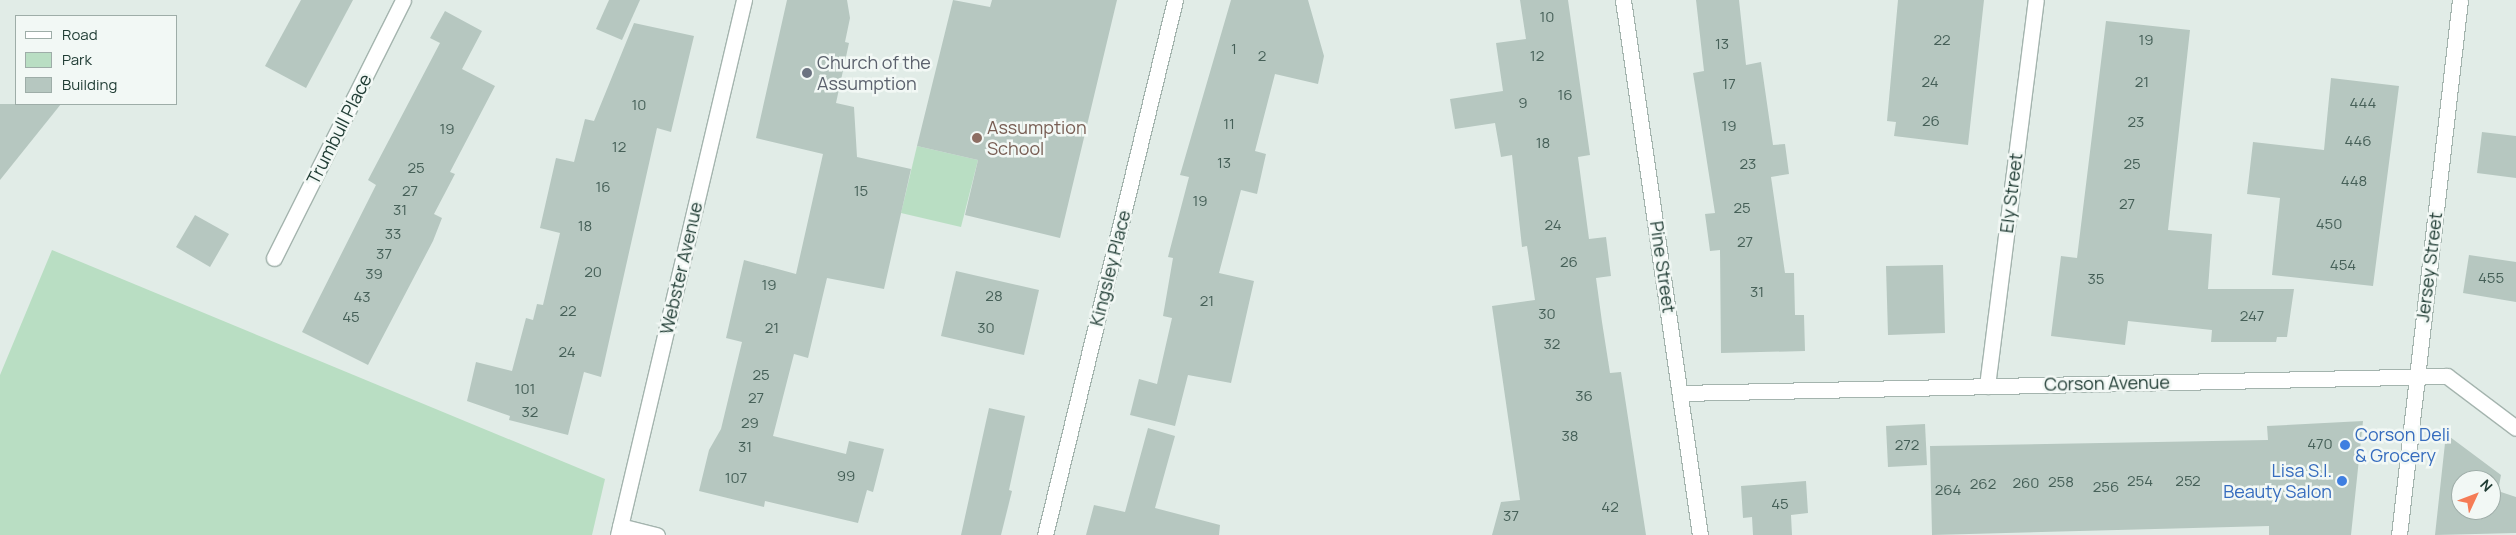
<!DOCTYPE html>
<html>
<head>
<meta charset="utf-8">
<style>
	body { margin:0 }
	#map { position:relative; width:2516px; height:535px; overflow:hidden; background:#e1ece7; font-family:Manrope,sans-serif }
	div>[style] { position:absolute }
	.green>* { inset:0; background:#b9dec3 }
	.building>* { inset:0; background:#b6c7c0 }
	.roads { filter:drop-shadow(1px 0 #a4b4ae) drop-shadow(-1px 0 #a4b4ae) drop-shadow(0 1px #a4b4ae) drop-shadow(0 -1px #a4b4ae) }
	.street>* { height:15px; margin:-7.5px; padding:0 7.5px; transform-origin:7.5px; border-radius:7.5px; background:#fff }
	.secondary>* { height:15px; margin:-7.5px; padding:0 7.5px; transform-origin:7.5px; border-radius:7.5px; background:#fff }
	.dots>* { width:14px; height:14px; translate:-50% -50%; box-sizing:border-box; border:2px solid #f2f8f5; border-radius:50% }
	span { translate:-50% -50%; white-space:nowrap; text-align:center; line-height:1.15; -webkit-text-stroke:5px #f2f8f5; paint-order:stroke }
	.number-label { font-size:15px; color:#466058 }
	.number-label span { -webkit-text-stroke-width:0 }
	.worship-label { font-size:18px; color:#5b616d }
	.left { translate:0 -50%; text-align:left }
	.education-label { font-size:18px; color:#785e54 }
	.street-label { font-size:18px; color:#213d35 }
	.shop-label { font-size:18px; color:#366cbe }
	.right { translate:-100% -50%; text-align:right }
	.legend { position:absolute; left:15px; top:15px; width:162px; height:90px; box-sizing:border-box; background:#f2f8f5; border:1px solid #9eada8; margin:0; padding:6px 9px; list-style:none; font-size:15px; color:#213d35 }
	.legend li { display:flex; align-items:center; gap:10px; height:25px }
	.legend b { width:25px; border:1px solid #9eada8 }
	.north { position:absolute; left:2451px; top:470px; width:50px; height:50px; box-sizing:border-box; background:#f2f8f5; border:1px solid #9eada8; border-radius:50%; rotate:47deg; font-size:14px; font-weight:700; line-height:20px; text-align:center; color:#213d35 }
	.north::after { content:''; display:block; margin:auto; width:18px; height:22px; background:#f57c56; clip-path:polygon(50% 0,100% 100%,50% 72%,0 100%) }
</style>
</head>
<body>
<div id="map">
	<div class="green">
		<i style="clip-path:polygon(917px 146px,978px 160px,961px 227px,901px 213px)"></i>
		<i style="clip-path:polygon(52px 250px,605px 479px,592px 535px,0 535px,0 375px)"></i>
	</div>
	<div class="building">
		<i style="clip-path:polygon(301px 0,353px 0,306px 88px,265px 66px)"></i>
		<i style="clip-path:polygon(609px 0,640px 0,622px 40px,596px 29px)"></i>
		<i style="clip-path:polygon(787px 0,847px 0,850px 18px,845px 42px,849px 43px,836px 103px,854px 107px,857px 157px,911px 169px,884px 289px,827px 278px,808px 358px,794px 354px,773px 436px,846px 454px,849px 441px,884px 449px,873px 492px,867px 490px,858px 523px,765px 501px,764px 507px,699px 491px,709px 450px,721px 429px,742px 342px,726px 338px,744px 260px,796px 274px,823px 154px,756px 138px)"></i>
		<i style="clip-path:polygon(953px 0,990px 7px,992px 0,1117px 0,1060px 238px,965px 215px,978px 160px,917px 146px)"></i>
		<i style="clip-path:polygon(1231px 0,1308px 0,1324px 56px,1318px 84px,1275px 74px,1255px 151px,1266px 154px,1257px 194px,1241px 190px,1219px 273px,1254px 281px,1231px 383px,1188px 375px,1175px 426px,1130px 415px,1139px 379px,1157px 384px,1172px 318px,1163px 316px,1173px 258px,1168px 257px,1189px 177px,1180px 175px)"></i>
		<i style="clip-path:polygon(1520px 0,1568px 0,1590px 155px,1578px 157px,1589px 239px,1606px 237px,1611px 276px,1596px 278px,1602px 322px,1610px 373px,1621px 372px,1646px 535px,1492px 535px,1501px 502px,1520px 500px,1492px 306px,1535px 300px,1527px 246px,1522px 247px,1512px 155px,1501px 157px,1495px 123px,1455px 129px,1450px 99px,1503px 91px,1496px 43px,1526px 39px)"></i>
		<i style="clip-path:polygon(1696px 0,1739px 0,1746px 65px,1761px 62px,1773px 145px,1785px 144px,1789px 174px,1771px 177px,1785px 273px,1794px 273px,1795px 315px,1804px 315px,1805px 351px,1721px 353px,1720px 250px,1710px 251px,1705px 214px,1715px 213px,1693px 73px,1704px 71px)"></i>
		<i style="clip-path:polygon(1898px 0,1984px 0,1968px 145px,1894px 136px,1896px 122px,1887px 121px)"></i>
		<i style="clip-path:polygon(445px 11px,482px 31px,462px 69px,495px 86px,450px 172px,455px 174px,434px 214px,442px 218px,433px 241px,368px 365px,302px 332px,376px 185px,368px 180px,440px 43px,430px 38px)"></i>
		<i style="clip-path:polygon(2106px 21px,2190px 30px,2168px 230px,2212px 234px,2208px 289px,2294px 289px,2287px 337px,2277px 337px,2276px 342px,2211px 342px,2212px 330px,2128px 321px,2125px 345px,2051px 336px,2061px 256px,2077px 258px)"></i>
		<i style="clip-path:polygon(634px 23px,694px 36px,671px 132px,657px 128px,601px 377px,584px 372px,568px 435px,509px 420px,510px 416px,467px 401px,476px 362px,512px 371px,526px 318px,533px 320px,537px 304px,543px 305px,560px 233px,540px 228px,556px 158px,574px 162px,585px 119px,594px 121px)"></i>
		<i style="clip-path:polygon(2331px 78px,2399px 86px,2373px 286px,2272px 275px,2280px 198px,2247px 194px,2253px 142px,2324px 150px)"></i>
		<i style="clip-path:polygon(0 104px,61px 104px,0 180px)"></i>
		<i style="clip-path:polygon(2482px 132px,2516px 136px,2516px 178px,2477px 173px)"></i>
		<i style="clip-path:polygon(195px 215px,229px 234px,210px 267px,176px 247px)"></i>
		<i style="clip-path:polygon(2469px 255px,2516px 262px,2516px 302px,2463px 293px)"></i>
		<i style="clip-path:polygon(1943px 265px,1945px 333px,1888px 335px,1886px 266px)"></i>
		<i style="clip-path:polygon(956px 271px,1039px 290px,1024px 355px,941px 336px)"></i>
		<i style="clip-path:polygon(989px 408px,1025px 416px,1009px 490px,1012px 491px,1001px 535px,961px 535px)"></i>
		<i style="clip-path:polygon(2363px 421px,2351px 535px,2269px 535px,2269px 526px,1932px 535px,1930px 446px,2268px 440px,2267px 426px)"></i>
		<i style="clip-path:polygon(1925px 424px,1927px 465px,1888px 467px,1886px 426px)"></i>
		<i style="clip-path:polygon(1148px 428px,1175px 436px,1155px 508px,1220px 525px,1219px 535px,1086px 535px,1094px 505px,1125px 512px)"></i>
		<i style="clip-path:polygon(evenodd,2446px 434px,2501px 475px,2498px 491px,2516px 497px,2516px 533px,2435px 535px,2446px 434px,2461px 480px,2491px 480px,2491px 510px,2461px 510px,2461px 480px)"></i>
		<i style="clip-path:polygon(1806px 481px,1808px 513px,1791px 515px,1792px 535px,1753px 535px,1752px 517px,1743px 518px,1741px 486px)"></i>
	</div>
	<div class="roads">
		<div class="street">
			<i style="left:1623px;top:0;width:541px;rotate:81.81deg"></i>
			<i style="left:274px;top:258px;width:288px;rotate:-63.4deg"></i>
			<i style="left:1987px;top:386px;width:389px;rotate:-82.8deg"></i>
			<i style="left:1681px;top:393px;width:766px;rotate:-1.27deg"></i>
			<i style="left:2447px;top:376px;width:86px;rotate:37deg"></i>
			<i style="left:620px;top:526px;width:38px;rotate:14deg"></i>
			<i style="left:618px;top:535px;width:550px;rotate:-76.75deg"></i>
			<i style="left:1045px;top:535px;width:551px;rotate:-76.34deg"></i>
		</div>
		<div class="secondary">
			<i style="left:2399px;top:535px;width:538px;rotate:-83.5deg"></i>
		</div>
	</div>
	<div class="dots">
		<i style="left:807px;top:73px;background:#6b7280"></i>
		<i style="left:977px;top:138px;background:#8d6e63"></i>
		<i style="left:2345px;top:445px;background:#3f7fe0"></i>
		<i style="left:2342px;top:481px;background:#3f7fe0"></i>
	</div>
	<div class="number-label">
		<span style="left:1547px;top:17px">10</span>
		<span style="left:1942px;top:40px">22</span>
		<span style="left:2146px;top:40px">19</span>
		<span style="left:1722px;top:44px">13</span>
		<span style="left:1234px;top:49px">1</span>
		<span style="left:1262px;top:56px">2</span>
		<span style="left:1537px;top:56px">12</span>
		<span style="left:1930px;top:82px">24</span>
		<span style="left:2142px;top:82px">21</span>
		<span style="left:1729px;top:84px">17</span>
		<span style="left:1565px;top:95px">16</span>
		<span style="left:1523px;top:103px">9</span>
		<span style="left:2363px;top:103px">444</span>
		<span style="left:639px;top:105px">10</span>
		<span style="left:1931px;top:121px">26</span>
		<span style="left:2136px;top:122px">23</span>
		<span style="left:1229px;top:124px">11</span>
		<span style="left:1729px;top:126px">19</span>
		<span style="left:447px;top:129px">19</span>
		<span style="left:2358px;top:141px">446</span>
		<span style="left:1543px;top:143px">18</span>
		<span style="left:619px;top:147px">12</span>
		<span style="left:1224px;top:163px">13</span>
		<span style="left:1748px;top:164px">23</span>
		<span style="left:2132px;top:164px">25</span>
		<span style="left:416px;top:168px">25</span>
		<span style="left:2354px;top:181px">448</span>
		<span style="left:603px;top:187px">16</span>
		<span style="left:410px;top:191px">27</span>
		<span style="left:861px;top:191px">15</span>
		<span style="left:1200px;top:201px">19</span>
		<span style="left:2127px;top:204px">27</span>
		<span style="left:1742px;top:208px">25</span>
		<span style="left:400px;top:210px">31</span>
		<span style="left:2329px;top:224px">450</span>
		<span style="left:1553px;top:225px">24</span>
		<span style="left:585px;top:226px">18</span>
		<span style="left:393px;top:234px">33</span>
		<span style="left:1745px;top:242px">27</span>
		<span style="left:384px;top:254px">37</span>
		<span style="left:1569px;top:262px">26</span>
		<span style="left:2343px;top:265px">454</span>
		<span style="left:593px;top:272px">20</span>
		<span style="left:374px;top:274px">39</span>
		<span style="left:2491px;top:278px">455</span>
		<span style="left:2096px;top:279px">35</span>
		<span style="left:769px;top:285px">19</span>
		<span style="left:1757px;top:292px">31</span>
		<span style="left:994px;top:296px">28</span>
		<span style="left:362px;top:297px">43</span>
		<span style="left:1207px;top:301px">21</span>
		<span style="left:568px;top:311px">22</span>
		<span style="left:1547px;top:314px">30</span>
		<span style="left:2252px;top:316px">247</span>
		<span style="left:351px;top:317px">45</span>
		<span style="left:772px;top:328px">21</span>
		<span style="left:986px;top:328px">30</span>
		<span style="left:1552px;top:344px">32</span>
		<span style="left:567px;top:352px">24</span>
		<span style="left:761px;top:375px">25</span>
		<span style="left:525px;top:389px">101</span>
		<span style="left:1584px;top:396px">36</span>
		<span style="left:756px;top:398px">27</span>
		<span style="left:530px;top:412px">32</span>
		<span style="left:750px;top:423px">29</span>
		<span style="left:1570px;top:436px">38</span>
		<span style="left:2320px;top:444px">470</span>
		<span style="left:1907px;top:445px">272</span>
		<span style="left:745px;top:447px">31</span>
		<span style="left:846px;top:476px">99</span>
		<span style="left:736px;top:478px">107</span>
		<span style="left:2140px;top:481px">254</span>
		<span style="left:2188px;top:481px">252</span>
		<span style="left:2061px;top:482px">258</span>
		<span style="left:2026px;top:483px">260</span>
		<span style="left:1983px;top:484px">262</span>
		<span style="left:2106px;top:487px">256</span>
		<span style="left:1948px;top:490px">264</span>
		<span style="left:1780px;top:504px">45</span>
		<span style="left:1610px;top:507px">42</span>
		<span style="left:1511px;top:516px">37</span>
	</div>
	<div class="worship-label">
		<span class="left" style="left:817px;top:73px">Church of the<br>Assumption</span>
	</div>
	<div class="education-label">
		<span class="left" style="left:987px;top:138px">Assumption<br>School</span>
	</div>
	<div class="street-label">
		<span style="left:339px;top:129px;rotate:-63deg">Trumbull Place</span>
		<span style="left:2011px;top:193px;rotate:-83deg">Ely Street</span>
		<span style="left:1663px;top:267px;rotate:82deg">Pine Street</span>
		<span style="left:2429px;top:267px;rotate:-83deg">Jersey Street</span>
		<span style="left:681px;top:268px;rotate:-77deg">Webster Avenue</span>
		<span style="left:1110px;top:268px;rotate:-76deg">Kingsley Place</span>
		<span style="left:2107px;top:383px;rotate:-1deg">Corson Avenue</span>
	</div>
	<div class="shop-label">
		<span class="left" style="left:2355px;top:445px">Corson Deli<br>&amp; Grocery</span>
		<span class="right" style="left:2332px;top:481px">Lisa S.I.<br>Beauty Salon</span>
	</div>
	<ul class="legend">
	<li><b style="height:6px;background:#fff"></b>Road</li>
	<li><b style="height:14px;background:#b9dec3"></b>Park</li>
	<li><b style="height:14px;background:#b6c7c0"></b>Building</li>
	</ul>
	<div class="north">N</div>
</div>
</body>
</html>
